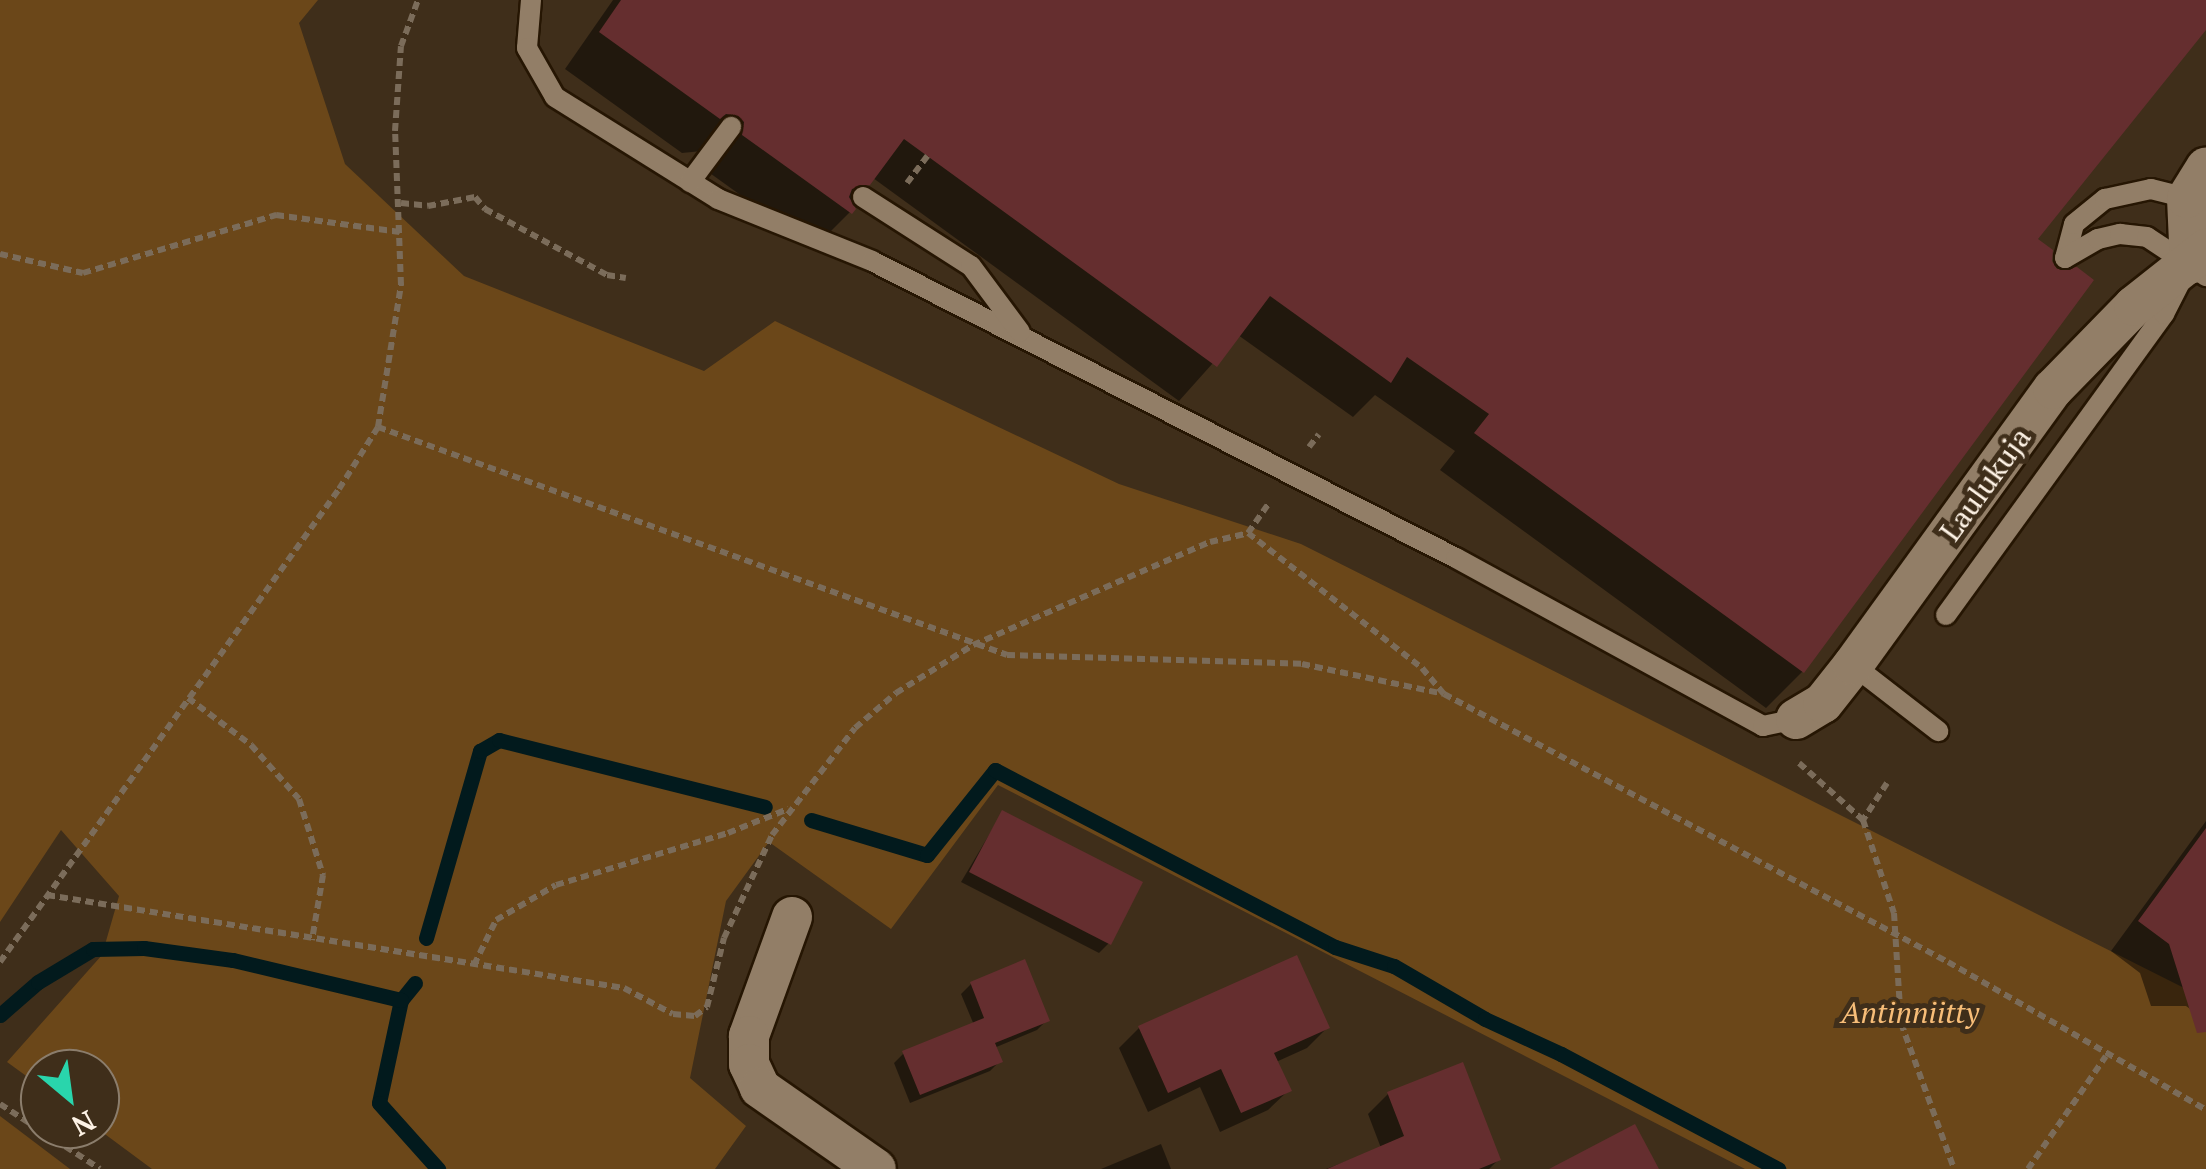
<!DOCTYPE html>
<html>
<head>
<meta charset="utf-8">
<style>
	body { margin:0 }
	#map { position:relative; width:2206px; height:1169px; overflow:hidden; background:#3f2e1a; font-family:"PT Serif",serif }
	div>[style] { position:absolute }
	.green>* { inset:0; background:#6b4719 }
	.shadow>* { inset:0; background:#0007 }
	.stream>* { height:15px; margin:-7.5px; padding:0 7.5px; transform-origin:7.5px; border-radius:7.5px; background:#021a1d }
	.building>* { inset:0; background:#652e2f }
	.path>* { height:6px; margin-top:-3px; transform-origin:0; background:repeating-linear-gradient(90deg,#7b6c5a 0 8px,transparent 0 13px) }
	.roads { filter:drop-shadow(2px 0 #261603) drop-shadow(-2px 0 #261603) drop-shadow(0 2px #261603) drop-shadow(0 -2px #261603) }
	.lane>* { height:20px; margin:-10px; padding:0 10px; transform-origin:10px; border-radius:10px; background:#927e67 }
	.street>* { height:40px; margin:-20px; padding:0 20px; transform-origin:20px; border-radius:20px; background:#927e67 }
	span { translate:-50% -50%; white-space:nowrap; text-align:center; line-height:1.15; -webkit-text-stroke:10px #3f2e1a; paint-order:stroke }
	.street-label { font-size:30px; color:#fef3e6 }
	.park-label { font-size:30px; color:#f7bd78; font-style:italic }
	.north { position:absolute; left:20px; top:1049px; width:100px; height:100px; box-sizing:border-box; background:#3f2e1a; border:2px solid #8b7d6c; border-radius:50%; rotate:151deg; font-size:28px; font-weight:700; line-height:40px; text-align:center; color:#fef3e6 }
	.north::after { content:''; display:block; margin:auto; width:35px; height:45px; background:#29d5ac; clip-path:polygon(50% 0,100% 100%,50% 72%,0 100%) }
</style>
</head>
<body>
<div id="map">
	<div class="green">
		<i style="clip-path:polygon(0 0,318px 0,299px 23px,345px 164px,464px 276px,704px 371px,775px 321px,1119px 484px,1301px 544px,2206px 999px,2206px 1169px,1745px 1169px,998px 785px,891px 929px,769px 842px,726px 901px,690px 1078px,746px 1126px,715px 1169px,152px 1169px,98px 1129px,100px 1069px,40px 1069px,40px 1086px,7px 1062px,102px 955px,119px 896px,61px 830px,0 922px)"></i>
		<i style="clip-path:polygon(0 1116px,70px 1169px,0 1169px)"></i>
	</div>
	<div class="shadow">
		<i style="clip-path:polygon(613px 0,2206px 0,2206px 21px,2035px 239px,2056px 272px,2091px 280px,1802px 672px,1766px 708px,1440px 470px,1455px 451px,1375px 395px,1353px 417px,1238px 335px,1179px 401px,873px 178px,849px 203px,850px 212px,814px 248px,707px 171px,702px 151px,682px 153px,565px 69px)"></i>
		<i style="clip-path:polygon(1002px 813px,1109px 943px,1099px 953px,961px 882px)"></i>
		<i style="clip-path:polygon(2206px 821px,2206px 1020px,2186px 1006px,2151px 1006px,2140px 973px,2111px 951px)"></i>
		<i style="clip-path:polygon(1024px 963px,1047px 1020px,1037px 1030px,994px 1048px,1000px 1061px,990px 1071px,910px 1103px,894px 1063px,904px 1053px,974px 1025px,961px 994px,971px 984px)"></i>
		<i style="clip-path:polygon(1139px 1028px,1327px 1028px,1307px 1048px,1276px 1062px,1289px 1090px,1268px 1110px,1220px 1132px,1200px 1087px,1148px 1112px,1119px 1048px)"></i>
		<i style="clip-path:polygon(1388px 1094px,1498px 1160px,1489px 1169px,1326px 1169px,1381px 1148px,1368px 1114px)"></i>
		<i style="clip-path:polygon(1161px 1144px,1171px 1169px,1101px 1169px)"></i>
	</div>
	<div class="stream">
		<i style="left:811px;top:820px;width:121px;rotate:16.8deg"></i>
		<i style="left:927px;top:855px;width:109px;rotate:-51.3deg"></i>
		<i style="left:995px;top:770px;width:383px;rotate:27.5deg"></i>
		<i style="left:1335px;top:947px;width:62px;rotate:17.9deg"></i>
		<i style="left:1394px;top:966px;width:105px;rotate:30.2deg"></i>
		<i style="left:1485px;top:1019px;width:84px;rotate:24.7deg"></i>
		<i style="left:1561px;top:1054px;width:246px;rotate:27.9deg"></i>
		<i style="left:426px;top:938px;width:195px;rotate:-73.9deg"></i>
		<i style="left:480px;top:751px;width:22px;rotate:-30deg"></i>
		<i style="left:499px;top:740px;width:274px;rotate:14.1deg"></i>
		<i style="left:415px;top:983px;width:22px;rotate:129deg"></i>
		<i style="left:401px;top:1000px;width:105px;rotate:102.1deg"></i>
		<i style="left:379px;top:1103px;width:89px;rotate:48.2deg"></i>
		<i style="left:0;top:1015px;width:50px;rotate:-41deg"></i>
		<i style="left:38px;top:982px;width:64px;rotate:-31deg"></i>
		<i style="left:93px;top:949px;width:51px;rotate:-1.1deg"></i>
		<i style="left:144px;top:948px;width:90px;rotate:7.7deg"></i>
		<i style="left:233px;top:960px;width:173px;rotate:13.4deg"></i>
	</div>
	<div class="building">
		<i style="clip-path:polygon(621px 0,2206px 0,2206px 30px,2038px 239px,2053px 250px,2052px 261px,2057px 269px,2077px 267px,2094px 280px,1804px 673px,1474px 433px,1489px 414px,1407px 357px,1391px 383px,1270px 296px,1217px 367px,904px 139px,870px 185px,852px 189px,849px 197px,856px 209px,852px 214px,742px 135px,744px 122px,738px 116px,726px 114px,720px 119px,599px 32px)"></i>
		<i style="clip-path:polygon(1002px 810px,1143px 882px,1111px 945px,969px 872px)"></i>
		<i style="clip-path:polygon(2206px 828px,2206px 1032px,2197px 1033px,2169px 944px,2138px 921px)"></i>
		<i style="clip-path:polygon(1297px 955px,1330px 1028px,1274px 1053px,1292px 1091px,1241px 1113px,1221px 1069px,1168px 1093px,1138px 1026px)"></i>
		<i style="clip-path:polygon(1025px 959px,1050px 1021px,995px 1043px,1003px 1062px,920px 1095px,902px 1051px,984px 1018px,970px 982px)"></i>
		<i style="clip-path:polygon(1463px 1062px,1501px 1160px,1479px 1169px,1327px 1169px,1404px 1136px,1387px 1092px)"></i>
		<i style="clip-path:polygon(1635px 1124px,1659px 1169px,1549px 1169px)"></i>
	</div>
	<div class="path">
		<i style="left:907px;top:183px;width:34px;rotate:-53deg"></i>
		<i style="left:401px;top:203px;width:27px;rotate:6deg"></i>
		<i style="left:428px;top:206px;width:48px;rotate:-10.8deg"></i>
		<i style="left:475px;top:197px;width:16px;rotate:50deg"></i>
		<i style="left:485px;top:209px;width:139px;rotate:28.4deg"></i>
		<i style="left:607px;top:275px;width:19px;rotate:9deg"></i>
		<i style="left:0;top:254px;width:85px;rotate:12.9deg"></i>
		<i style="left:83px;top:273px;width:202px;rotate:-16.7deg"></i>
		<i style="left:276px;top:215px;width:125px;rotate:7.8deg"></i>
		<i style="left:378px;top:427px;width:669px;rotate:19.92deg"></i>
		<i style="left:1007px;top:655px;width:295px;rotate:1.7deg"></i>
		<i style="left:1302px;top:664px;width:145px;rotate:11.9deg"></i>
		<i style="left:1444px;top:694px;width:571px;rotate:28deg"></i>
		<i style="left:1948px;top:962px;width:297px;rotate:29.8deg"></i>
		<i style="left:1309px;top:447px;width:16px;rotate:-52deg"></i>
		<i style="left:1248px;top:533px;width:220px;rotate:37.8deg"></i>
		<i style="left:1422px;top:668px;width:34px;rotate:50deg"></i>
		<i style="left:188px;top:698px;width:79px;rotate:36.7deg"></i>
		<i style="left:251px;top:745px;width:72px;rotate:48.4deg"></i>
		<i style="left:299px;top:799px;width:80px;rotate:72.5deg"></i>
		<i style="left:323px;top:875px;width:66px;rotate:99.6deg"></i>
		<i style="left:1799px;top:763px;width:86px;rotate:41.7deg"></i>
		<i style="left:1887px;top:783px;width:44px;rotate:123deg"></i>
		<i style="left:1863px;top:820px;width:98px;rotate:71.6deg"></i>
		<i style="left:1894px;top:913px;width:110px;rotate:86.4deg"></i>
		<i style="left:1901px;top:1023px;width:155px;rotate:70deg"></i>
		<i style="left:47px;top:895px;width:584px;rotate:9.16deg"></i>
		<i style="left:624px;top:988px;width:55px;rotate:28deg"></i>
		<i style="left:673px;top:1014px;width:22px;rotate:5deg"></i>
		<i style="left:695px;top:1016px;width:15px;rotate:-37deg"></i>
		<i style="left:707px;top:1007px;width:71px;rotate:-76.2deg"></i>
		<i style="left:724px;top:938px;width:114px;rotate:-65deg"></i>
		<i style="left:772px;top:835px;width:135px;rotate:-52.2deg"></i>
		<i style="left:855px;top:728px;width:54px;rotate:-40.5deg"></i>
		<i style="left:896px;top:693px;width:91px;rotate:-31.9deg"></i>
		<i style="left:973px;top:645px;width:258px;rotate:-23.5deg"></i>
		<i style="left:1210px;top:542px;width:39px;rotate:-13deg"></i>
		<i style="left:1248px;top:533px;width:38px;rotate:-55deg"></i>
		<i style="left:0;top:962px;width:582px;rotate:-54.37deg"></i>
		<i style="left:339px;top:489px;width:73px;rotate:-57.8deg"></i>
		<i style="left:378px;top:427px;width:144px;rotate:-80.8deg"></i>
		<i style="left:401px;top:285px;width:154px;rotate:-92.2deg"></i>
		<i style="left:395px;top:131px;width:85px;rotate:-86deg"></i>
		<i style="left:401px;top:46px;width:49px;rotate:-69.7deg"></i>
		<i style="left:474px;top:965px;width:50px;rotate:-63.9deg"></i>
		<i style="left:496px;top:920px;width:69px;rotate:-30.3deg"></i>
		<i style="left:556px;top:885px;width:180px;rotate:-16.8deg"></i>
		<i style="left:728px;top:833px;width:65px;rotate:-21.8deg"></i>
		<i style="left:0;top:1104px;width:119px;rotate:33deg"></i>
		<i style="left:2028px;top:1169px;width:137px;rotate:-55.4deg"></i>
	</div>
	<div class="roads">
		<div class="lane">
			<i style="left:531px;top:0;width:48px;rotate:94.8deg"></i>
			<i style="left:527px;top:48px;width:56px;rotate:60.3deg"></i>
			<i style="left:555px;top:97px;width:192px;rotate:32deg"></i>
			<i style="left:718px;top:199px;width:166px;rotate:21.9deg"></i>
			<i style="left:872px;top:261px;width:655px;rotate:26.96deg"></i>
			<i style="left:1456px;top:558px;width:350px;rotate:28.7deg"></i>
			<i style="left:1763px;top:726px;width:34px;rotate:-12deg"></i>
			<i style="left:690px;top:182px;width:69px;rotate:-53.3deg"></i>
			<i style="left:863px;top:197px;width:128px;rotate:32.6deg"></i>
			<i style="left:971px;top:266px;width:82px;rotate:53.4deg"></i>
			<i style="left:2065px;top:258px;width:35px;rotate:-75deg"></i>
			<i style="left:2074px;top:224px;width:40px;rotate:-39deg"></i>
			<i style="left:2105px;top:199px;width:47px;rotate:-12.3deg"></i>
			<i style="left:2151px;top:189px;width:37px;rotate:14deg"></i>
			<i style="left:2065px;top:258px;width:38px;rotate:-30deg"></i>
			<i style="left:2098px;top:239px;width:23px;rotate:-13deg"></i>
			<i style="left:2120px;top:234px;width:27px;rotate:6deg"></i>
			<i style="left:2147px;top:237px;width:71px;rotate:33.5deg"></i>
			<i style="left:1946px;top:615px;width:372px;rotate:-54.1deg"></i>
			<i style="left:2164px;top:314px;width:39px;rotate:-63deg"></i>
			<i style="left:1853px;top:665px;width:108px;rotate:37.8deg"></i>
		</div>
		<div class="street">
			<i style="left:2190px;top:264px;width:66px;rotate:-92.6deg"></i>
			<i style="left:2187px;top:198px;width:36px;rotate:-58deg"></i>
			<i style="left:1796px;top:719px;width:31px;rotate:-31deg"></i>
			<i style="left:1823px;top:703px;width:48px;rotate:-51.7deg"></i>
			<i style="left:1853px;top:665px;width:341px;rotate:-54.1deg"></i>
			<i style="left:2053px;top:389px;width:116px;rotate:-45.7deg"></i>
			<i style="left:2134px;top:306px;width:92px;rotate:-38.4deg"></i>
			<i style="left:792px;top:917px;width:127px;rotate:109.9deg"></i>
			<i style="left:749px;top:1036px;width:28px;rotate:90deg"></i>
			<i style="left:749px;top:1064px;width:26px;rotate:65deg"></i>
			<i style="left:760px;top:1088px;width:141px;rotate:34.9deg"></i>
		</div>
	</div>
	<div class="street-label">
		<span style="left:1985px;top:484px;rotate:-54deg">Laulukuja</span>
	</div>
	<div class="park-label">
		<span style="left:1910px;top:1012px">Antinniitty</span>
	</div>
	<div class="north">N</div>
</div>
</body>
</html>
